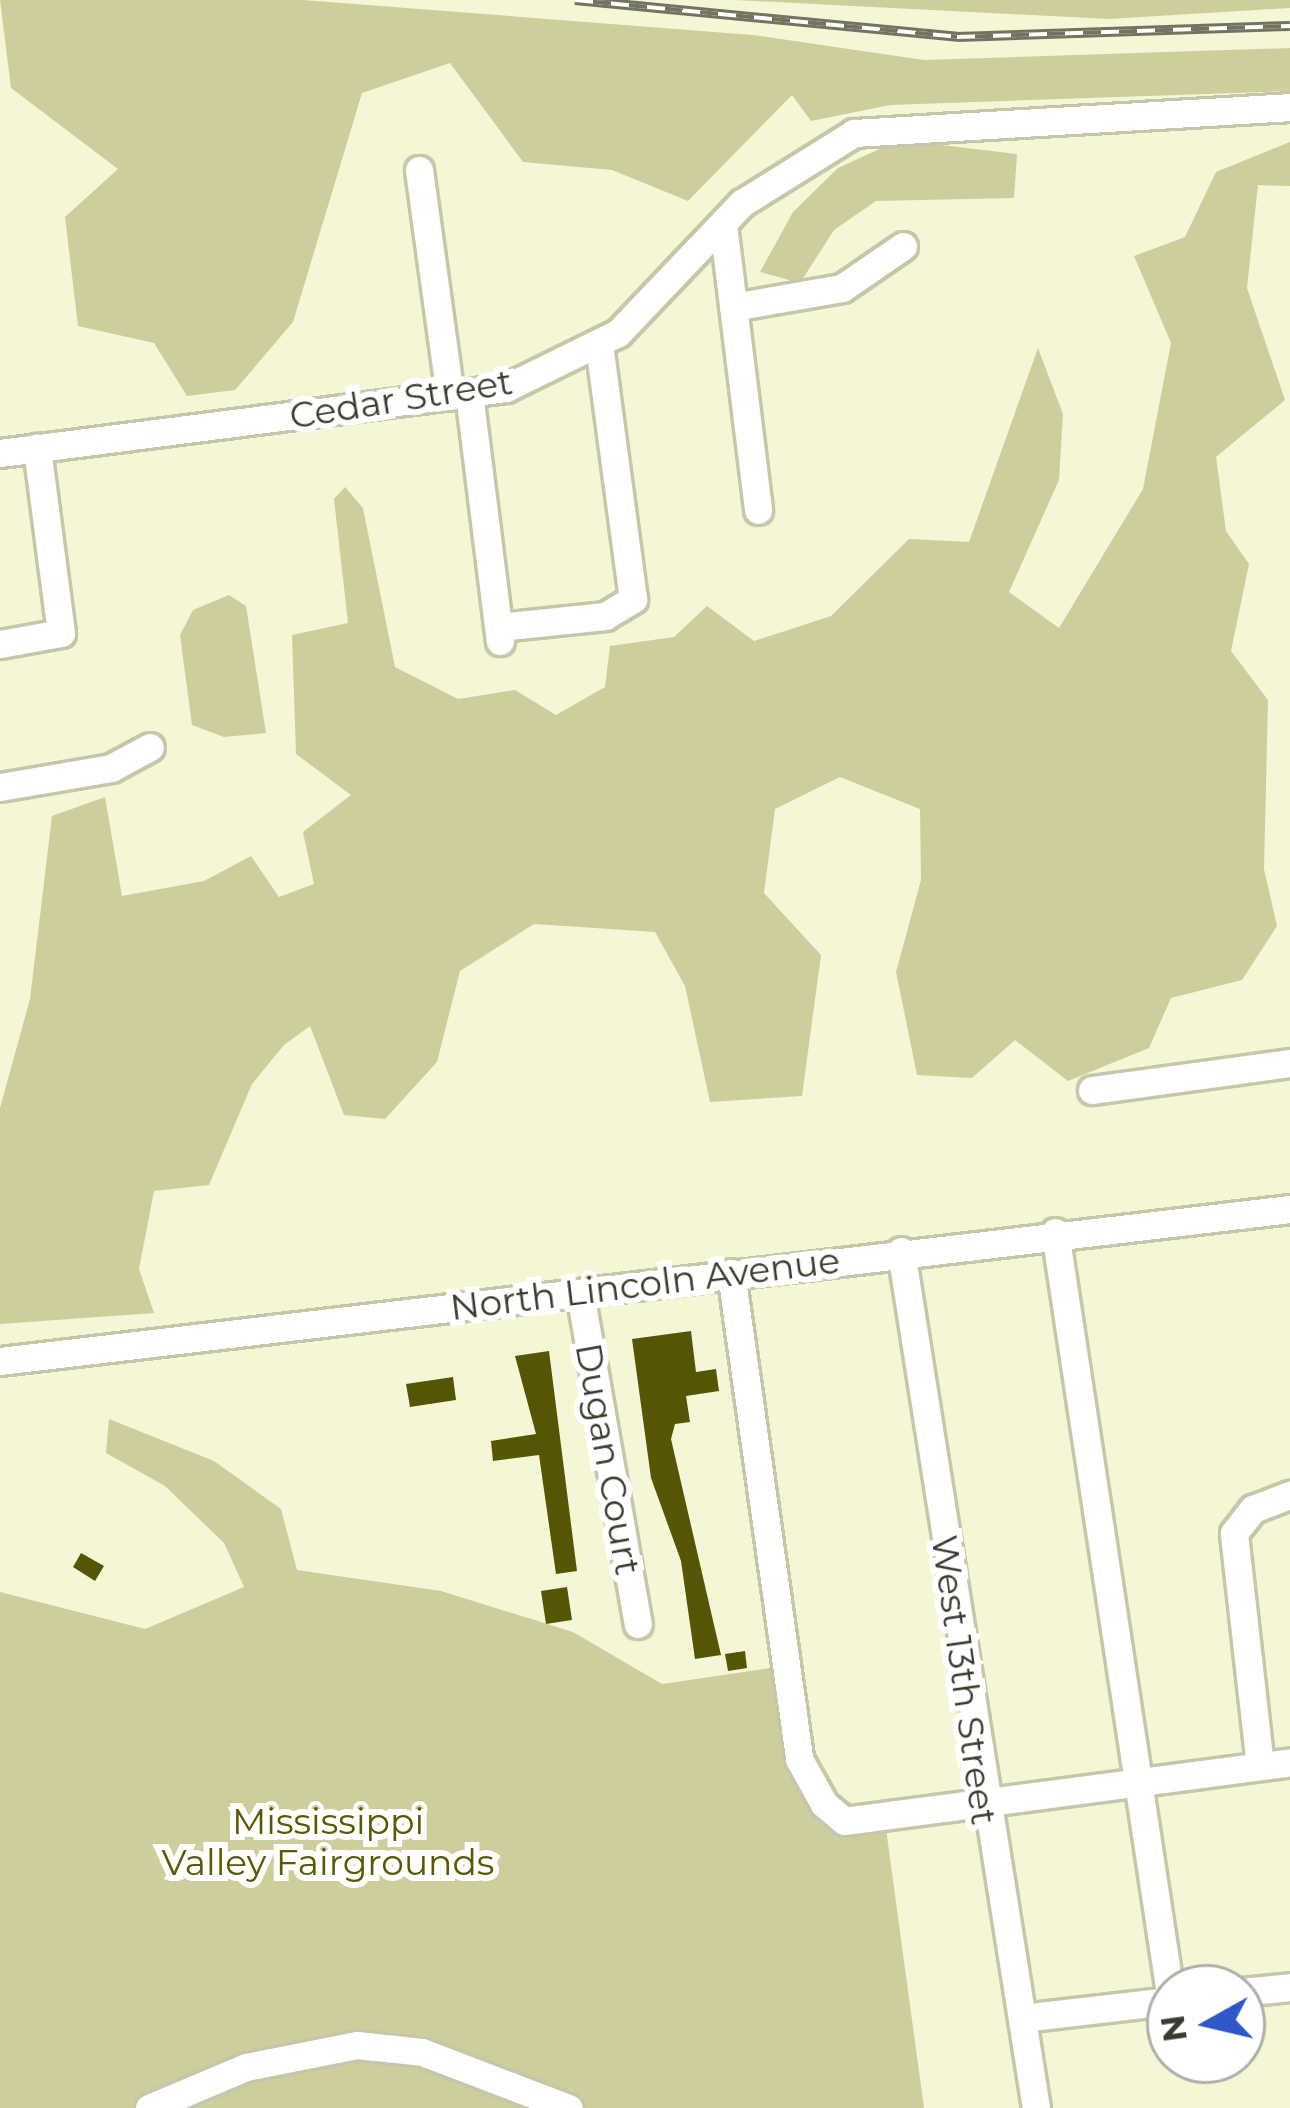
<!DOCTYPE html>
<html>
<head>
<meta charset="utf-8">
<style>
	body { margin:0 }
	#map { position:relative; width:1290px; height:2108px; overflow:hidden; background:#f5f6d6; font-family:Montserrat,sans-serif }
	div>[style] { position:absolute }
	.green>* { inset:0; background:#cece9c }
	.building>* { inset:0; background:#565506 }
	.roads { filter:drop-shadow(3px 0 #c6c7a9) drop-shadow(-3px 0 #c6c7a9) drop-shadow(0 3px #c6c7a9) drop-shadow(0 -3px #c6c7a9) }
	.minor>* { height:27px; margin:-13.5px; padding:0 13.5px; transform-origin:13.5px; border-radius:13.5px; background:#fff }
	.rail>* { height:10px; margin-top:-5px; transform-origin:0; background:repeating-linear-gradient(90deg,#fff 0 18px,#737361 0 36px); box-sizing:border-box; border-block:3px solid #737361 }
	span { translate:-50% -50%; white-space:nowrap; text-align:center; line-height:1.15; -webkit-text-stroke:12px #fff; paint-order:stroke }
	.street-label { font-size:36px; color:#3a3a2e }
	.park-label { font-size:36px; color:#5a5900 }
	.north { position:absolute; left:1146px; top:1964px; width:120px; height:120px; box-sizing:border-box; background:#fff; border:3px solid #b0b0ab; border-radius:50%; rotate:262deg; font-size:33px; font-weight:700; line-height:48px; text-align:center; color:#3a3a2e }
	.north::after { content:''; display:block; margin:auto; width:42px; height:54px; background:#2f57c7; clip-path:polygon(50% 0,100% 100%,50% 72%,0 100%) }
</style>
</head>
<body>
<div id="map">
	<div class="green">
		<i style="clip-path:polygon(0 0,303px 0,753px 35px,924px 60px,1290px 48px,1290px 91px,890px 105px,811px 121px,792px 95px,688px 201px,612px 170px,523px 162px,450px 63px,362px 93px,293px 322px,235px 390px,187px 396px,154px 343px,78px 326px,65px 217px,118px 169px,11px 88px)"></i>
		<i style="clip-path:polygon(735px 0,1290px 0,1290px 8px,1109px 19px)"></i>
		<i style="clip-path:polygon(899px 140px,1017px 154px,1014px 198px,876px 201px,834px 230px,800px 283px,760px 272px,793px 212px,838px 168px)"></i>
		<i style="clip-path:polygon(1290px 142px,1290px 186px,1258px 185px,1247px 288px,1285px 400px,1216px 457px,1226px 531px,1249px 564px,1231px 651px,1268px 700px,1264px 869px,1277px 926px,1242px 980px,1171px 998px,1149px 1048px,1068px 1081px,1015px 1040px,972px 1078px,917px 1075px,896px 972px,921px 880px,920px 809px,840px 777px,775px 809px,764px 893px,821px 955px,802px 1096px,710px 1102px,685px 986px,655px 932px,534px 924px,460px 971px,437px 1062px,385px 1119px,344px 1115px,310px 1026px,284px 1045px,252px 1084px,209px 1185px,154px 1191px,139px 1269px,154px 1313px,0 1324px,0 1108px,30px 999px,52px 816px,105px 797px,122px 896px,204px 881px,251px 856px,279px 897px,314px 884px,303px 832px,351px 795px,296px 754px,292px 635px,348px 623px,334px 499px,345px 487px,363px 508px,395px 667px,458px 699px,515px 690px,556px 715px,605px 687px,610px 646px,674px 637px,707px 606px,754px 641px,831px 616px,909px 539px,969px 542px,1038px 348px,1063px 414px,1059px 480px,1009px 592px,1059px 628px,1143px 489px,1171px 343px,1134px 256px,1185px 237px,1216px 172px)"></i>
		<i style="clip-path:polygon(229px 595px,246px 606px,266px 733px,224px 737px,192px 725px,180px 635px,193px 610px)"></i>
		<i style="clip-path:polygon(109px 1419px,214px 1461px,281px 1509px,297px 1570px,441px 1591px,573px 1632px,662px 1684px,784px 1666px,824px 1804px,884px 1814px,924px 2108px,0 2108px,0 1592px,145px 1629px,244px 1587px,224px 1543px,165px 1486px,106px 1453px)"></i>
	</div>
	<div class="building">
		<i style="clip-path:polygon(691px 1331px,696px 1372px,716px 1369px,719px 1391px,686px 1396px,690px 1422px,675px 1424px,671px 1439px,721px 1655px,695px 1659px,681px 1561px,651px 1478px,632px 1339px)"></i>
		<i style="clip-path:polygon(549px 1351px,577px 1571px,556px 1574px,539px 1455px,493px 1461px,491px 1441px,536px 1434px,515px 1356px)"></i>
		<i style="clip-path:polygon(453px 1377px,456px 1400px,410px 1407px,406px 1384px)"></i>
		<i style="clip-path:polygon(81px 1553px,104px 1566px,95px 1581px,73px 1567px)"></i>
		<i style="clip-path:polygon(567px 1587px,572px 1620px,546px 1624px,541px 1591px)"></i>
		<i style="clip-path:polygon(745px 1651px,747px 1668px,728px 1671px,725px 1654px)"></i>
	</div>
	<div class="roads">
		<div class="minor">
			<i style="left:419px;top:170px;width:228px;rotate:82.2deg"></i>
			<i style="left:723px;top:224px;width:288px;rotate:83deg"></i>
			<i style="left:733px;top:307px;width:111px;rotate:-9.9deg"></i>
			<i style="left:842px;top:288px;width:74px;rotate:-34.5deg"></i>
			<i style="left:469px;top:393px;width:250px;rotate:82.9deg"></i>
			<i style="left:0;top:453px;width:510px;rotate:-7.32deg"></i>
			<i style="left:506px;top:388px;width:125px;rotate:-26.2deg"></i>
			<i style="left:618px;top:333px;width:180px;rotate:-46.4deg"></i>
			<i style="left:742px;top:203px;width:132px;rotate:-32deg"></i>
			<i style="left:854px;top:133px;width:437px;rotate:-3.4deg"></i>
			<i style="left:499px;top:627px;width:107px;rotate:-5.9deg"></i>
			<i style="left:605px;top:616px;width:33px;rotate:-31deg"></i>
			<i style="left:633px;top:599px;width:258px;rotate:-97.6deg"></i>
			<i style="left:0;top:644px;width:62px;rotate:-10.2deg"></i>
			<i style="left:61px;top:633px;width:187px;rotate:-97.4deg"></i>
			<i style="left:0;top:787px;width:113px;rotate:-9.7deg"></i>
			<i style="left:111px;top:768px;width:44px;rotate:-28.3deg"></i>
			<i style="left:1092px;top:1090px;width:200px;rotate:-7.8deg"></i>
			<i style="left:1055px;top:1232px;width:770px;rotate:81.41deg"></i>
			<i style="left:901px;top:1251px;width:868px;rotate:81.05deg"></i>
			<i style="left:731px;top:1273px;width:491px;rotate:82deg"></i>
			<i style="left:799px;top:1759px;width:51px;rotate:60.9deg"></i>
			<i style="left:824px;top:1804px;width:26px;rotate:40deg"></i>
			<i style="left:844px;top:1821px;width:450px;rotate:-7.5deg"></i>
			<i style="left:580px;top:1293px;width:336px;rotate:80.1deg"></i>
			<i style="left:0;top:1361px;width:1299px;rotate:-6.72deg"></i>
			<i style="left:1260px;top:1766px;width:234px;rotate:-96.4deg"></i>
			<i style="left:1234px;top:1533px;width:31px;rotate:-52deg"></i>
			<i style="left:1253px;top:1509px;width:40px;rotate:-21deg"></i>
			<i style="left:1242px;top:1992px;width:48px;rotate:-5.9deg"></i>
			<i style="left:1022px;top:2018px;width:149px;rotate:-6.6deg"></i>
			<i style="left:149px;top:2108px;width:105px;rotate:-22.9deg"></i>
			<i style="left:246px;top:2067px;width:113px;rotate:-11.2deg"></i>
			<i style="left:357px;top:2045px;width:65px;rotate:6.1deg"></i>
			<i style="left:422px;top:2052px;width:157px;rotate:20.9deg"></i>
		</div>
	</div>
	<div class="rail">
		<i style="left:575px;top:0;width:384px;rotate:5.5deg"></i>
		<i style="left:957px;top:37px;width:333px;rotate:-1.9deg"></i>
	</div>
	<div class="street-label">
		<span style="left:401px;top:399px;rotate:-9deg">Cedar Street</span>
		<span style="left:645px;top:1284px;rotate:-7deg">North Lincoln Avenue</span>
		<span style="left:608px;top:1459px;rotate:80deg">Dugan Court</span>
		<span style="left:964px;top:1680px;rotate:82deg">West 13th Street</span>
	</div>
	<div class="park-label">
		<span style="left:328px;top:1842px">Mississippi<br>Valley Fairgrounds</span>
	</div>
	<div class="north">N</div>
</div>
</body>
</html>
